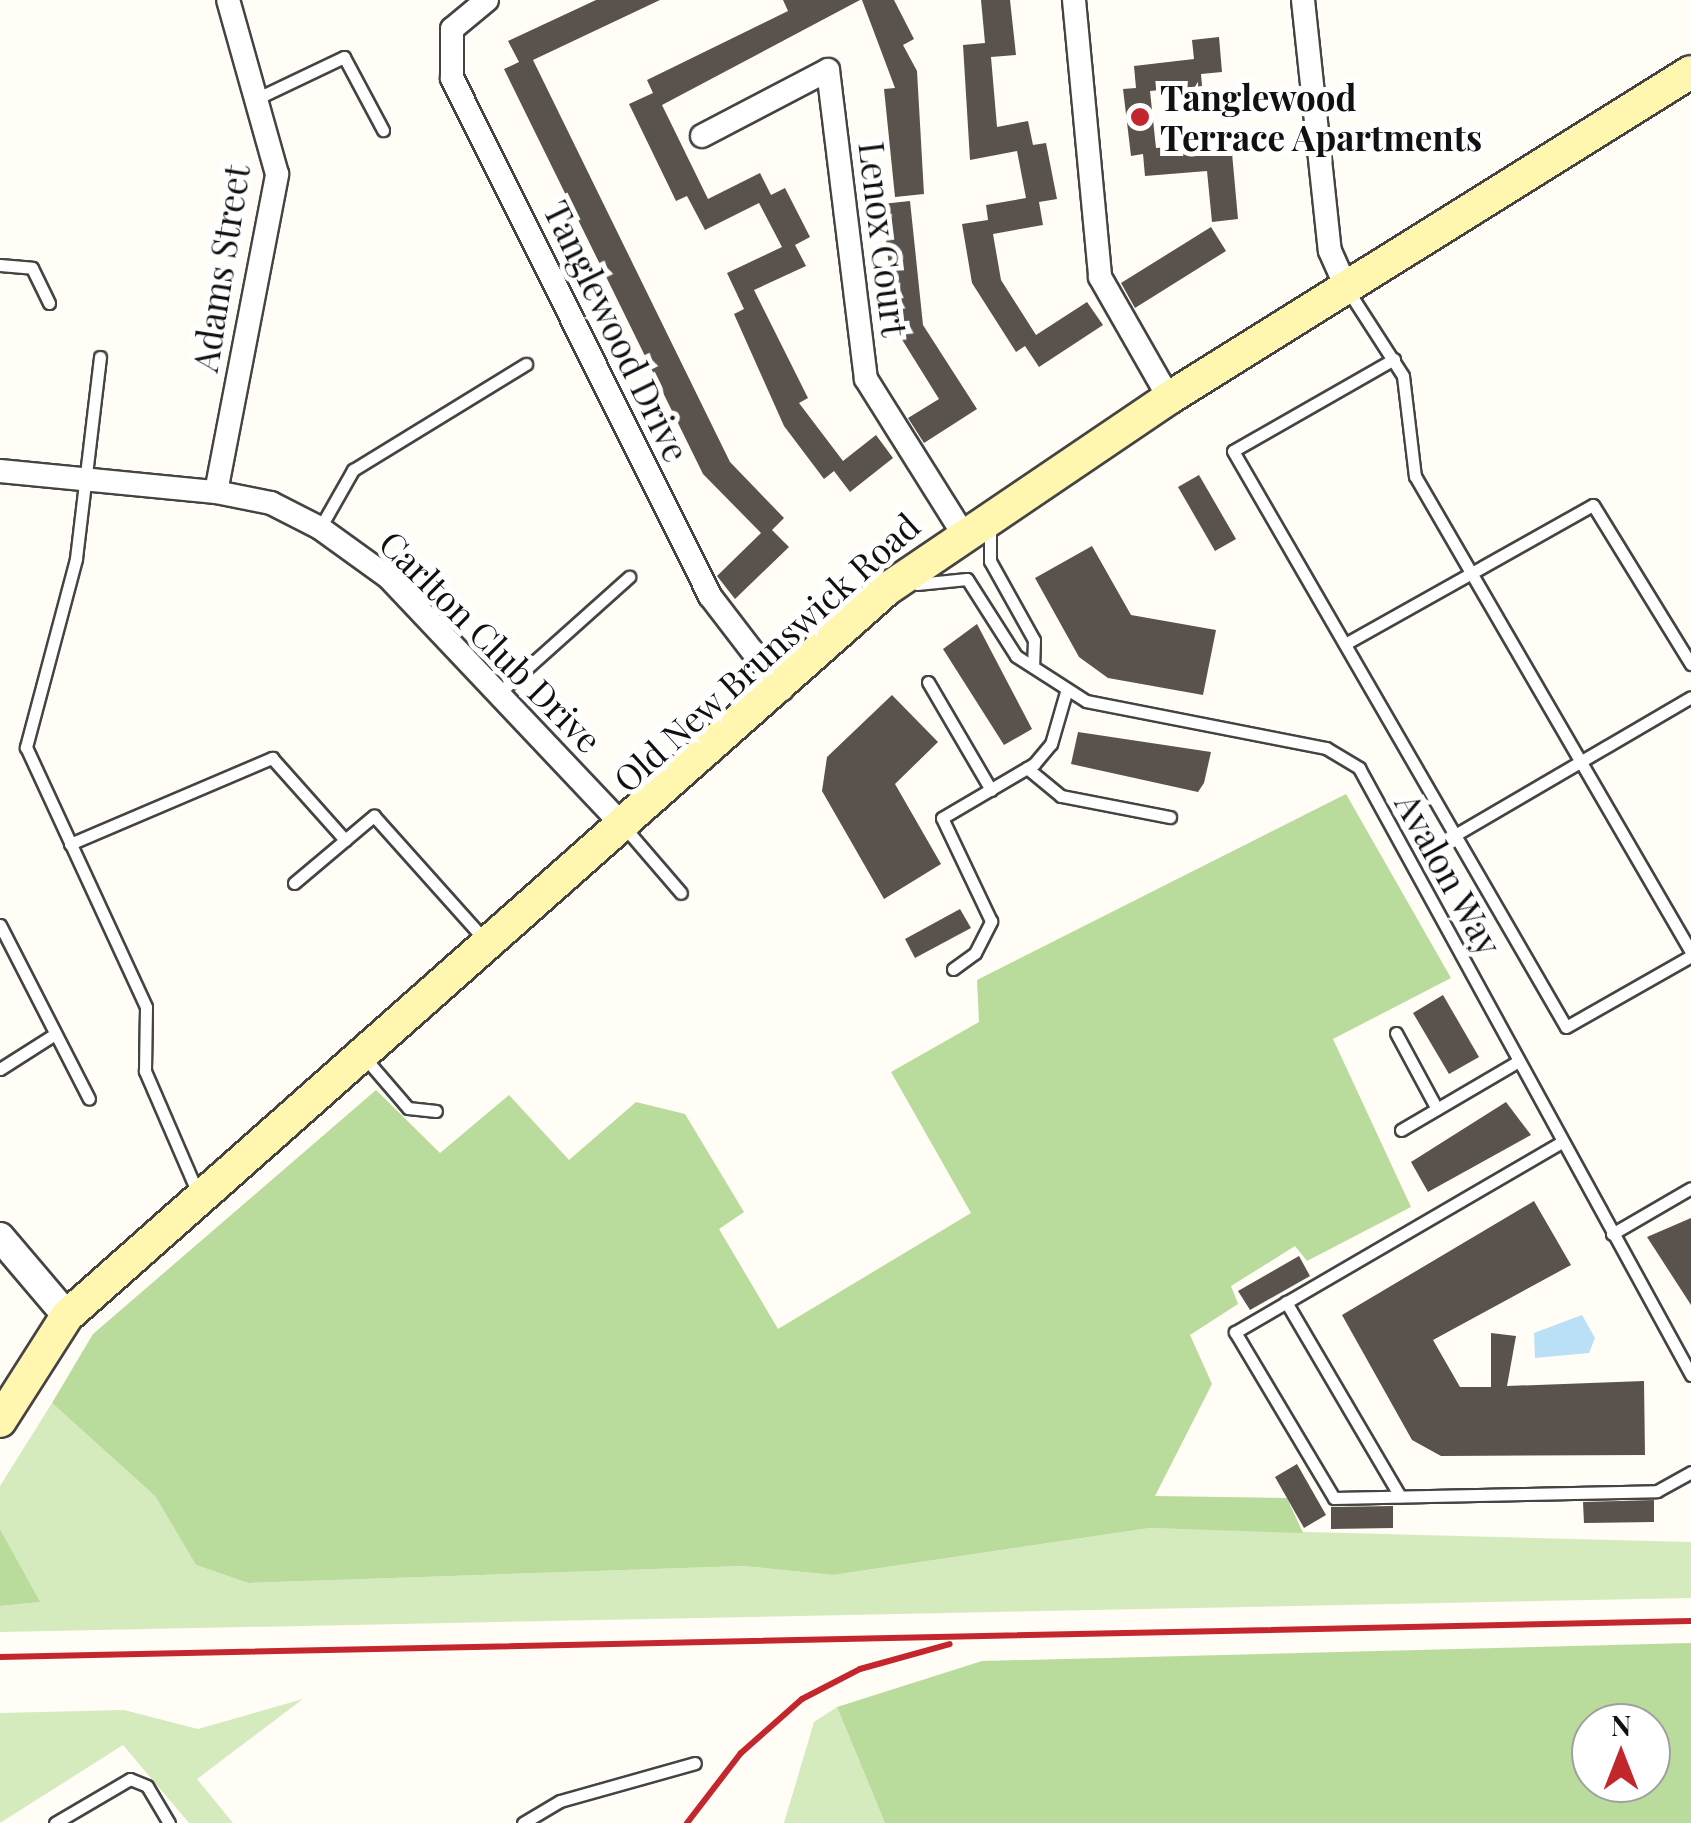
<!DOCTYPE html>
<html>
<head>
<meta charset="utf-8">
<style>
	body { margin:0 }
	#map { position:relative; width:1691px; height:1823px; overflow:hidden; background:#fffdf5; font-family:"Playfair Display",serif }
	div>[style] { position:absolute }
	.green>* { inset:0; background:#d5ebbd }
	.forest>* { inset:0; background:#b9dc9c }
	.water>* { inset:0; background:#b9e0f7 }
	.building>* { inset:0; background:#5a524d }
	.roads { filter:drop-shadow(2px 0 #444) drop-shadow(-2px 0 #444) drop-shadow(0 2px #444) drop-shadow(0 -2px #444) }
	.service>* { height:11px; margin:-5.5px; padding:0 5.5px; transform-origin:5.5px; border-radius:5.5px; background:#fff }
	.minor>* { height:22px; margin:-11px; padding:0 11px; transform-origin:11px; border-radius:11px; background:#fff }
	.tertiary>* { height:28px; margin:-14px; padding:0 14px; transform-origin:14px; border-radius:14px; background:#fff }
	.secondary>* { height:32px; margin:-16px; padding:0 16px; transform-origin:16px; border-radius:16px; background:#fff6b0 }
	.rail>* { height:6px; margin:-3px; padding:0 3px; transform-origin:3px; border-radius:3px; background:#c4262e }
	.dots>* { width:28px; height:28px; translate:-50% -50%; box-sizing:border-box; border:5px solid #fff; border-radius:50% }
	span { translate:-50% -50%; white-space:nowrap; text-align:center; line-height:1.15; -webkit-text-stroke:10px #fff; paint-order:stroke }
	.poi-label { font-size:35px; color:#111; font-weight:700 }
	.left { translate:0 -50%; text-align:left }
	.street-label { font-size:35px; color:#111 }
	.north { position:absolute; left:1571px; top:1703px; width:100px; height:100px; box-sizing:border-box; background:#fff; border:2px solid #a0a0a0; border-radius:50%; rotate:0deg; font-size:28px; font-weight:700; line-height:40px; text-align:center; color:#111 }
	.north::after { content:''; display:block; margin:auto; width:35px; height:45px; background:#c4262e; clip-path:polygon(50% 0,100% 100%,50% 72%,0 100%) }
</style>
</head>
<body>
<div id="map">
	<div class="green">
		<i style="clip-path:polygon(52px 1403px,155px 1496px,196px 1565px,248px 1583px,743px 1566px,833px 1575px,1150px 1528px,1691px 1542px,1691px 1598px,0 1632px,0 1606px,39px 1602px,0 1529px,0 1486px)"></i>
		<i style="clip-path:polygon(303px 1699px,197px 1779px,233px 1823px,189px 1823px,123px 1745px,0 1823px,0 1713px,124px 1710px,198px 1729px)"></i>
		<i style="clip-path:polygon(837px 1707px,885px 1823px,784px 1823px,814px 1722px)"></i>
	</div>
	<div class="forest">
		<i style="clip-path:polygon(1346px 794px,1451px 978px,1333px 1039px,1411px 1207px,1307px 1261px,1295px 1246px,1231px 1286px,1238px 1304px,1190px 1335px,1212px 1384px,1155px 1496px,1287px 1498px,1303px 1533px,1150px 1528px,833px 1575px,743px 1566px,248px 1583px,196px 1565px,155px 1496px,52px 1403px,93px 1334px,376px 1090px,440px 1153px,509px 1095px,569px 1160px,636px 1102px,685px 1114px,744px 1212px,719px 1229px,778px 1329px,971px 1213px,891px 1072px,979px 1022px,977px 980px)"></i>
		<i style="clip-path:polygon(0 1529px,40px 1602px,0 1606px)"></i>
		<i style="clip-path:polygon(evenodd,1691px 1643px,1691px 1823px,885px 1823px,837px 1707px,982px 1661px,1691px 1643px,1591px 1723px,1651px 1723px,1651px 1783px,1591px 1783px,1591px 1723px)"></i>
	</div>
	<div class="water">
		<i style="clip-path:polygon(1582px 1315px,1595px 1338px,1589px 1353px,1535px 1358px,1534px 1333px)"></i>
	</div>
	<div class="building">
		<i style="clip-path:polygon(596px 0,660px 0,533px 60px,730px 462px,784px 518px,772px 530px,789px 547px,735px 599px,717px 576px,761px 533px,703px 474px,504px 69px,519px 62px,508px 41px)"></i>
		<i style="clip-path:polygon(783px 0,860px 0,662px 105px,708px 199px,760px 173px,771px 195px,785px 188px,810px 237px,795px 245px,806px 266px,754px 290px,808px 398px,799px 403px,843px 461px,876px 435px,893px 458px,850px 492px,834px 471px,824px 479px,784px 426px,734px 314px,744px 309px,727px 273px,782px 247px,759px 203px,705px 230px,687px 196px,676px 201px,629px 104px,653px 93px,647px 80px,788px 11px)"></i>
		<i style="clip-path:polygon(862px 0,894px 0,914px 39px,903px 45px,917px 71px,924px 194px,895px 197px,884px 89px,895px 88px)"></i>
		<i style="clip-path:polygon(981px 0,1010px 0,1016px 55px,991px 57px,997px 127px,1028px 121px,1033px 145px,1046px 143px,1057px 199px,1039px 202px,1043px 225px,993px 234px,1001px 280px,1036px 335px,1087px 302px,1103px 325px,1039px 367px,1025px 346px,1016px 352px,972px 283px,962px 224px,988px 220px,986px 205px,1026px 198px,1017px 151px,970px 160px,963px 45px,985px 43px)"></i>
		<i style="clip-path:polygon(1219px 37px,1222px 72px,1201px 74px,1202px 86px,1150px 91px,1156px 148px,1207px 144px,1208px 156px,1232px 153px,1238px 219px,1212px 222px,1207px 171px,1145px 176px,1143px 154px,1131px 156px,1123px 89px,1136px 88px,1134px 66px,1194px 59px,1192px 40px)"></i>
		<i style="clip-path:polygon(910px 201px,923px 325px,977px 409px,924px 443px,908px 418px,939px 399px,896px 330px,882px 204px)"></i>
		<i style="clip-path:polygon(1211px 227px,1226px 251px,1135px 308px,1121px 283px)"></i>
		<i style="clip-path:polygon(1199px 475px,1236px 539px,1215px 551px,1178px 487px)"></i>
		<i style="clip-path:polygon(1092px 546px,1131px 615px,1216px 630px,1203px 695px,1108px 678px,1079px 657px,1035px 578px)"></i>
		<i style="clip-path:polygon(977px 624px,1032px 729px,1004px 745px,943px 649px)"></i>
		<i style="clip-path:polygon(892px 695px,938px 742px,895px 784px,941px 864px,884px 899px,822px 791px,827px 757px)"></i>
		<i style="clip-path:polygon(1078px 732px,1211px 752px,1204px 783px,1198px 792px,1071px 764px)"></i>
		<i style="clip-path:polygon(960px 909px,971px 928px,915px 958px,905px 939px)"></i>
		<i style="clip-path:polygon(1443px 995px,1479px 1057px,1449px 1074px,1413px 1013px)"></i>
		<i style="clip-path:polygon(1506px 1102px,1531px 1135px,1428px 1192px,1411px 1162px)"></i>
		<i style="clip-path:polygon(1534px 1201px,1571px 1265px,1433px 1340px,1460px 1387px,1491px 1387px,1491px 1333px,1516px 1336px,1507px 1386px,1644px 1381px,1645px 1455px,1441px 1456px,1412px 1440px,1342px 1315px)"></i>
		<i style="clip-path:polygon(1691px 1218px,1691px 1305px,1647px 1237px)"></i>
		<i style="clip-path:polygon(1299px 1256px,1310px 1276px,1250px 1310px,1238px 1291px)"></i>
		<i style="clip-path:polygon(1297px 1464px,1326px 1515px,1304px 1528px,1275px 1477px)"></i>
		<i style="clip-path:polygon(1654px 1500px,1654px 1522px,1584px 1523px,1583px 1502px)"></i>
		<i style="clip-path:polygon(1393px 1506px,1393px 1528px,1331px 1529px,1331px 1507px)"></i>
	</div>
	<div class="roads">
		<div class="service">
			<i style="left:260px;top:97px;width:93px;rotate:-25.5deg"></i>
			<i style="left:344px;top:57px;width:83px;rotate:61.9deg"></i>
			<i style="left:0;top:265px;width:32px;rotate:5deg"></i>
			<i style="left:32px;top:268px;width:39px;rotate:64deg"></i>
			<i style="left:1347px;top:289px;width:103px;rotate:57.2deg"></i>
			<i style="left:1403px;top:376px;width:101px;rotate:83.2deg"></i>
			<i style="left:1415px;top:476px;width:550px;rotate:59.89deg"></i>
			<i style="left:100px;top:357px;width:203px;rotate:96.8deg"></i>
			<i style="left:76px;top:559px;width:195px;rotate:104.9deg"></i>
			<i style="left:26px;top:747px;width:286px;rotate:65.2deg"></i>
			<i style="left:146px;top:1007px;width:64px;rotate:90.9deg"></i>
			<i style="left:145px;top:1071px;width:136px;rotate:66.6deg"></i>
			<i style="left:1394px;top:359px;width:185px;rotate:150.3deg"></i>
			<i style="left:1233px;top:451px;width:665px;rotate:59.97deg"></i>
			<i style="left:1566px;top:1027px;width:144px;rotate:-29.6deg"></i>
			<i style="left:320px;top:528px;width:67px;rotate:-60.4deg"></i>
			<i style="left:353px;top:470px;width:203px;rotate:-31.5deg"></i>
			<i style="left:990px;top:529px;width:32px;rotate:90deg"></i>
			<i style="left:990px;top:561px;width:90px;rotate:60.9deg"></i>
			<i style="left:1034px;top:640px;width:23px;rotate:92deg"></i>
			<i style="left:917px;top:584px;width:50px;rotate:-5.7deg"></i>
			<i style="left:967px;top:579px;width:91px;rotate:57.5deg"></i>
			<i style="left:1016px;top:656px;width:83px;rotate:32.7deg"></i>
			<i style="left:1086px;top:701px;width:245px;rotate:11.1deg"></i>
			<i style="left:1326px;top:748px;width:39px;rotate:31deg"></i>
			<i style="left:1359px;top:768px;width:692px;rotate:61.32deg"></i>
			<i style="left:1345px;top:644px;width:284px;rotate:-29.3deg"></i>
			<i style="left:1593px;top:505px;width:187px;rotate:58.4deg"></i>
			<i style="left:928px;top:682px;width:125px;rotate:59.7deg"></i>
			<i style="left:498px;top:694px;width:176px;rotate:-41.8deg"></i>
			<i style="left:1027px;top:768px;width:44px;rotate:39.5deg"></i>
			<i style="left:1061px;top:796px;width:111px;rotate:10.9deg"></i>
			<i style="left:626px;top:829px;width:84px;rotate:49.3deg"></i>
			<i style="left:1455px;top:835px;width:273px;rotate:-30.3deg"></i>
			<i style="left:70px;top:844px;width:220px;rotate:-23.1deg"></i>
			<i style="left:272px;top:758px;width:110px;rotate:48.3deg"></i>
			<i style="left:345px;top:840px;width:38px;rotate:-40deg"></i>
			<i style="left:374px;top:816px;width:165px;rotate:48.2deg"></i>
			<i style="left:294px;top:883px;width:67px;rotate:-40.1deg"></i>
			<i style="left:0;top:925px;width:195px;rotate:62.9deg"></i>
			<i style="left:953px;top:969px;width:27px;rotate:-36deg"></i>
			<i style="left:975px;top:953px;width:36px;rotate:-63deg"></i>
			<i style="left:991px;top:921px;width:114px;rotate:-115.4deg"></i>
			<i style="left:942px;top:818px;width:107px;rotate:-30.4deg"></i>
			<i style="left:1034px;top:764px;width:26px;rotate:-50deg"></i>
			<i style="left:1051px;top:744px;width:54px;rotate:-73.9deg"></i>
			<i style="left:1396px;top:1033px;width:86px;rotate:61.7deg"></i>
			<i style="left:365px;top:1058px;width:66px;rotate:49.3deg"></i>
			<i style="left:408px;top:1108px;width:28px;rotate:6deg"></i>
			<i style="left:0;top:1069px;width:65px;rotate:-32.5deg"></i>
			<i style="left:1401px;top:1130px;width:132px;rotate:-30.4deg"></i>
			<i style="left:1560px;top:1143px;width:376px;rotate:149.8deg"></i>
			<i style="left:1235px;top:1332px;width:193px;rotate:59.2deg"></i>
			<i style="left:1334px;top:1498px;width:323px;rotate:-1.2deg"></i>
			<i style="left:1657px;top:1491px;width:39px;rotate:-29deg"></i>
			<i style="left:1612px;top:1234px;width:91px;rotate:-30.2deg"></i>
			<i style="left:1286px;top:1302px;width:225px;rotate:59.6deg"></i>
			<i style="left:55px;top:1823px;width:87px;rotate:-30.4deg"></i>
			<i style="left:130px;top:1779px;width:18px;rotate:22deg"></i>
			<i style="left:147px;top:1786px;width:43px;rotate:59.3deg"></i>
			<i style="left:523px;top:1823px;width:43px;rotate:-30.7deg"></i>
			<i style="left:560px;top:1801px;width:140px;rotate:-15.7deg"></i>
		</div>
		<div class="minor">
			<i style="left:487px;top:0;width:45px;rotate:140.4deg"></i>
			<i style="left:452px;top:29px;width:49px;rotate:90deg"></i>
			<i style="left:452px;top:78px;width:579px;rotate:63.52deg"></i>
			<i style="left:710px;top:596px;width:118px;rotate:52.5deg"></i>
			<i style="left:1074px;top:0;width:278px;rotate:84.6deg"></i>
			<i style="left:1100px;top:277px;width:139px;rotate:60.3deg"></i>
			<i style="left:1303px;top:0;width:252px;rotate:83.9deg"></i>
			<i style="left:1330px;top:251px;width:37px;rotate:66deg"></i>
			<i style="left:702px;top:136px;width:142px;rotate:-27.6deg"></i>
			<i style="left:828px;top:70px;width:311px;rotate:83deg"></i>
			<i style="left:866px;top:379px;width:181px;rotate:57.9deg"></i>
			<i style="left:0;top:471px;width:217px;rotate:5.6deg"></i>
			<i style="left:216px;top:492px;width:56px;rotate:11.3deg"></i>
			<i style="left:271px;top:503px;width:55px;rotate:27deg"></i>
			<i style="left:320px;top:528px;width:84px;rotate:35.8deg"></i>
			<i style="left:388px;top:577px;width:347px;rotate:46.6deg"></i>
			<i style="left:216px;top:492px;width:324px;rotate:-79.1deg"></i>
			<i style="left:277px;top:174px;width:181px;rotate:-105.7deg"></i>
		</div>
		<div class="tertiary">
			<i style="left:0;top:1237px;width:104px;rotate:49.7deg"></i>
		</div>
		<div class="secondary">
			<i style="left:0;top:1421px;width:125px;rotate:-57.5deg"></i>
			<i style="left:67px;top:1316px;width:1096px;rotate:-41.56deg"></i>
			<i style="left:887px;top:589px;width:341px;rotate:-34.1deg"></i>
			<i style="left:1169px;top:398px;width:615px;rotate:-31.99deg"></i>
		</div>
	</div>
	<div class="rail">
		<i style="left:0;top:1657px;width:1691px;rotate:-1.22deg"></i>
		<i style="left:687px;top:1823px;width:88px;rotate:-52.4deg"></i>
		<i style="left:741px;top:1753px;width:81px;rotate:-41.5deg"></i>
		<i style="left:802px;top:1699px;width:65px;rotate:-27.3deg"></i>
		<i style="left:860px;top:1669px;width:93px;rotate:-15.5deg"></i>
	</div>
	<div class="dots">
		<i style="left:1140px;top:117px;background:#c4262e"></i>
	</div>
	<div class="poi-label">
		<span class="left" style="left:1160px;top:117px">Tanglewood<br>Terrace Apartments</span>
	</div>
	<div class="street-label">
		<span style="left:884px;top:239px;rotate:83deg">Lenox Court</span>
		<span style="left:220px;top:268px;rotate:-81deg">Adams Street</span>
		<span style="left:617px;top:331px;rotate:64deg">Tanglewood Drive</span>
		<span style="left:491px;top:641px;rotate:45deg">Carlton Club Drive</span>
		<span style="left:766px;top:652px;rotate:-42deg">Old New Brunswick Road</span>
		<span style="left:1449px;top:874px;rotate:61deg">Avalon Way</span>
	</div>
	<div class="north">N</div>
</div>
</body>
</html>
